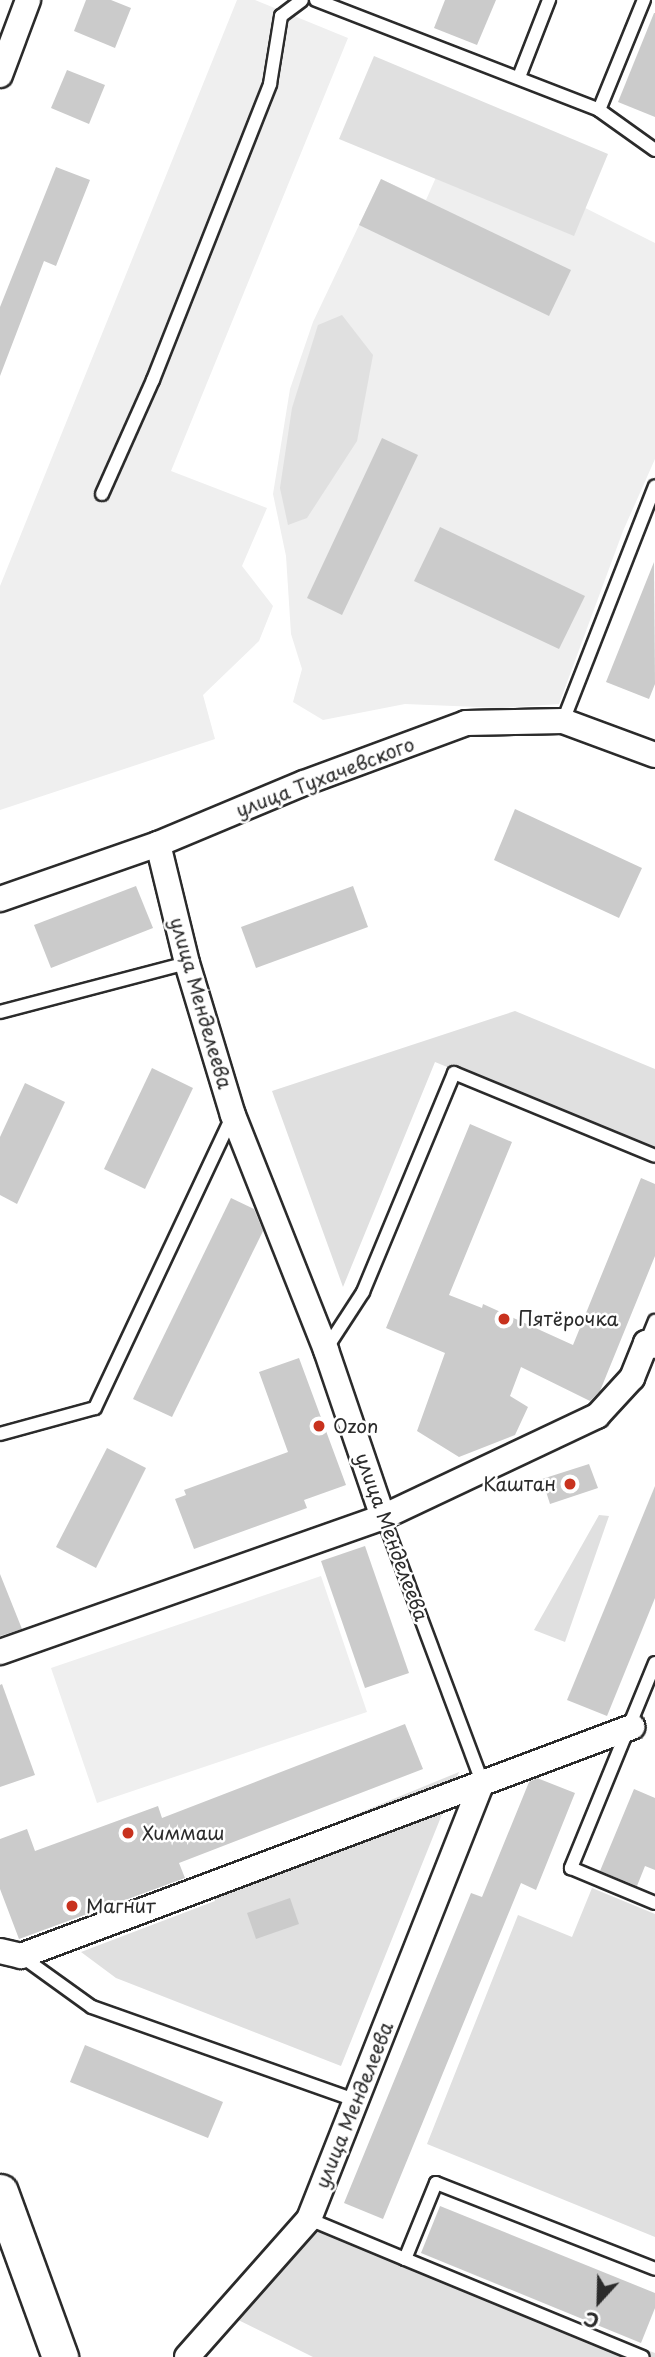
<!DOCTYPE html>
<html>
<head>
<meta charset="utf-8">
<style>
	body { margin:0 }
	#map { position:relative; width:655px; height:2357px; overflow:hidden; background:#fff; font-family:"Playpen Sans",sans-serif }
	div>[style] { position:absolute }
	.built>* { inset:0; background:#efefef }
	.green>* { inset:0; background:#e0e0e0 }
	.building>* { inset:0; background:#cbcbcb }
	.roads { filter:drop-shadow(2px 0 #2b2b2b) drop-shadow(-2px 0 #2b2b2b) drop-shadow(0 2px #2b2b2b) drop-shadow(0 -2px #2b2b2b) }
	.lane>* { height:12px; margin:-6px; padding:0 6px; transform-origin:6px; border-radius:6px; background:#fff }
	.street>* { height:24px; margin:-12px; padding:0 12px; transform-origin:12px; border-radius:12px; background:#fff }
	.secondary>* { height:35px; margin:-17.5px; padding:0 17.5px; transform-origin:17.5px; border-radius:17.5px; background:#fff }
	.dots>* { width:19px; height:19px; translate:-50% -50%; box-sizing:border-box; border:4px solid #fff; border-radius:50% }
	span { translate:-50% -50%; white-space:nowrap; text-align:center; line-height:1.15; -webkit-text-stroke:5px #fff; paint-order:stroke }
	.street-label { font-size:19px; color:#2b2b2b }
	.poi-label { font-size:19px; color:#2b2b2b }
	.left { translate:0 -50%; text-align:left }
	.right { translate:-100% -50%; text-align:right }
	.north { position:absolute; left:564px; top:2266px; width:70px; height:70px; -webkit-text-stroke:5px #fff; paint-order:stroke; rotate:202deg; font-size:19px; font-weight:700; line-height:28px; text-align:center; color:#2b2b2b }
	.north::after { content:''; display:block; margin:auto; width:24px; height:32px; background:#2b2b2b; clip-path:polygon(50% 0,100% 100%,50% 72%,0 100%) }
</style>
</head>
<body>
<div id="map">
	<div class="built">
		<i style="clip-path:polygon(237px 0,255px 0,348px 38px,171px 471px,267px 508px,242px 566px,273px 606px,259px 641px,203px 695px,215px 739px,0 810px,0 586px)"></i>
		<i style="clip-path:polygon(452px 141px,655px 243px,655px 459px,623px 531px,559px 704px,502px 708px,405px 704px,323px 720px,293px 702px,302px 669px,291px 634px,286px 556px,273px 494px,290px 389px,313px 322px,381px 179px,426px 200px)"></i>
		<i style="clip-path:polygon(321px 1576px,367px 1712px,97px 1803px,51px 1668px)"></i>
	</div>
	<div class="green">
		<i style="clip-path:polygon(374px 56px,608px 154px,574px 236px,339px 139px)"></i>
		<i style="clip-path:polygon(342px 315px,373px 355px,357px 441px,307px 518px,288px 525px,280px 488px,292px 408px,318px 325px)"></i>
		<i style="clip-path:polygon(515px 1011px,655px 1069px,655px 1152px,435px 1062px,343px 1287px,272px 1091px)"></i>
		<i style="clip-path:polygon(599px 1515px,609px 1516px,565px 1642px,534px 1630px)"></i>
		<i style="clip-path:polygon(459px 1772px,341px 2066px,116px 1978px,81px 1952px,215px 1901px,206px 1876px)"></i>
		<i style="clip-path:polygon(592px 1888px,655px 1914px,655px 2237px,427px 2144px,518px 1915px,572px 1937px)"></i>
		<i style="clip-path:polygon(311px 2215px,536px 2310px,655px 2353px,655px 2357px,313px 2357px,220px 2311px)"></i>
	</div>
	<div class="building">
		<i style="clip-path:polygon(86px 0,111px 0,131px 8px,115px 48px,74px 31px)"></i>
		<i style="clip-path:polygon(445px 0,496px 0,477px 45px,434px 28px)"></i>
		<i style="clip-path:polygon(654px 13px,655px 13px,655px 117px,618px 102px)"></i>
		<i style="clip-path:polygon(67px 70px,105px 85px,89px 124px,51px 108px)"></i>
		<i style="clip-path:polygon(56px 167px,90px 180px,56px 266px,44px 261px,0 376px,0 307px)"></i>
		<i style="clip-path:polygon(381px 179px,571px 270px,549px 316px,359px 225px)"></i>
		<i style="clip-path:polygon(382px 438px,418px 455px,342px 615px,307px 598px)"></i>
		<i style="clip-path:polygon(440px 527px,585px 596px,559px 649px,414px 581px)"></i>
		<i style="clip-path:polygon(654px 562px,655px 684px,649px 699px,606px 682px)"></i>
		<i style="clip-path:polygon(515px 809px,642px 868px,619px 918px,494px 860px)"></i>
		<i style="clip-path:polygon(136px 886px,153px 928px,51px 968px,34px 925px)"></i>
		<i style="clip-path:polygon(353px 886px,368px 927px,256px 968px,241px 927px)"></i>
		<i style="clip-path:polygon(152px 1068px,193px 1088px,145px 1189px,104px 1169px)"></i>
		<i style="clip-path:polygon(25px 1083px,65px 1102px,17px 1204px,0 1195px,0 1137px)"></i>
		<i style="clip-path:polygon(470px 1124px,512px 1142px,449px 1295px,482px 1308px,483px 1304px,573px 1345px,641px 1178px,655px 1184px,655px 1256px,600px 1391px,590px 1401px,521px 1367px,510px 1396px,528px 1407px,515px 1435px,459px 1457px,417px 1431px,445px 1353px,386px 1328px)"></i>
		<i style="clip-path:polygon(231px 1198px,254px 1209px,263px 1231px,172px 1417px,133px 1399px)"></i>
		<i style="clip-path:polygon(299px 1358px,346px 1485px,304px 1500px,307px 1508px,194px 1549px,175px 1499px,186px 1495px,184px 1490px,288px 1452px,259px 1372px)"></i>
		<i style="clip-path:polygon(107px 1448px,146px 1468px,96px 1568px,56px 1547px)"></i>
		<i style="clip-path:polygon(589px 1464px,598px 1488px,550px 1504px,542px 1479px)"></i>
		<i style="clip-path:polygon(655px 1486px,655px 1598px,607px 1716px,567px 1700px)"></i>
		<i style="clip-path:polygon(365px 1546px,409px 1673px,365px 1688px,321px 1561px)"></i>
		<i style="clip-path:polygon(0 1574px,22px 1629px,0 1636px)"></i>
		<i style="clip-path:polygon(2px 1684px,35px 1775px,0 1787px,0 1685px)"></i>
		<i style="clip-path:polygon(405px 1724px,423px 1769px,179px 1863px,185px 1878px,19px 1939px,0 1889px,0 1839px,27px 1829px,35px 1851px,158px 1806px,162px 1818px)"></i>
		<i style="clip-path:polygon(537px 1778px,575px 1793px,536px 1890px,521px 1883px,383px 2219px,344px 2203px,471px 1893px,482px 1897px,529px 1782px)"></i>
		<i style="clip-path:polygon(634px 1789px,655px 1798px,655px 1870px,645px 1866px,637px 1886px,600px 1871px)"></i>
		<i style="clip-path:polygon(290px 1898px,299px 1924px,256px 1939px,247px 1913px)"></i>
		<i style="clip-path:polygon(85px 2045px,223px 2102px,208px 2138px,70px 2082px)"></i>
		<i style="clip-path:polygon(440px 2206px,655px 2293px,655px 2308px,641px 2343px,421px 2253px)"></i>
	</div>
	<div class="roads">
		<div class="lane">
			<i style="left:316px;top:0;width:304px;rotate:21.2deg"></i>
			<i style="left:599px;top:110px;width:69px;rotate:35.5deg"></i>
			<i style="left:519px;top:77px;width:83px;rotate:-68.7deg"></i>
			<i style="left:599px;top:110px;width:119px;rotate:-67.8deg"></i>
			<i style="left:102px;top:494px;width:125px;rotate:-65.9deg"></i>
			<i style="left:153px;top:380px;width:318px;rotate:-68.4deg"></i>
			<i style="left:270px;top:84px;width:69px;rotate:-80.8deg"></i>
			<i style="left:281px;top:16px;width:26px;rotate:-37deg"></i>
			<i style="left:563px;top:721px;width:252px;rotate:-68.6deg"></i>
			<i style="left:0;top:1012px;width:193px;rotate:-14.7deg"></i>
			<i style="left:646px;top:1343px;width:24px;rotate:-68deg"></i>
			<i style="left:326px;top:1349px;width:68px;rotate:-57deg"></i>
			<i style="left:363px;top:1292px;width:237px;rotate:-67.4deg"></i>
			<i style="left:454px;top:1073px;width:217px;rotate:22.4deg"></i>
			<i style="left:0;top:1434px;width:98px;rotate:-15.3deg"></i>
			<i style="left:95px;top:1408px;width:322px;rotate:-64.8deg"></i>
			<i style="left:383px;top:1517px;width:283px;rotate:69.5deg"></i>
			<i style="left:655px;top:1663px;width:222px;rotate:112.3deg"></i>
			<i style="left:571px;top:1868px;width:91px;rotate:22.6deg"></i>
			<i style="left:21px;top:1956px;width:87px;rotate:35.7deg"></i>
			<i style="left:92px;top:2007px;width:279px;rotate:19.5deg"></i>
			<i style="left:309px;top:2219px;width:104px;rotate:22.6deg"></i>
			<i style="left:405px;top:2259px;width:82px;rotate:-67.8deg"></i>
			<i style="left:436px;top:2183px;width:235px;rotate:21.4deg"></i>
			<i style="left:405px;top:2259px;width:257px;rotate:22.4deg"></i>
		</div>
		<div class="street">
			<i style="left:0;top:75px;width:80px;rotate:-69.5deg"></i>
			<i style="left:158px;top:844px;width:122px;rotate:76.3deg"></i>
			<i style="left:187px;top:963px;width:159px;rotate:73.2deg"></i>
			<i style="left:233px;top:1115px;width:253px;rotate:68.4deg"></i>
			<i style="left:326px;top:1350px;width:176px;rotate:71.2deg"></i>
			<i style="left:0;top:899px;width:167px;rotate:-19.2deg"></i>
			<i style="left:158px;top:844px;width:158px;rotate:-22.7deg"></i>
			<i style="left:304px;top:783px;width:173px;rotate:-20.3deg"></i>
			<i style="left:466px;top:723px;width:97px;rotate:-1.2deg"></i>
			<i style="left:563px;top:721px;width:98px;rotate:20.3deg"></i>
			<i style="left:0;top:1652px;width:406px;rotate:-19.4deg"></i>
			<i style="left:383px;top:1517px;width:237px;rotate:-25.3deg"></i>
			<i style="left:597px;top:1416px;width:52px;rotate:-47.4deg"></i>
			<i style="left:632px;top:1378px;width:38px;rotate:-68deg"></i>
			<i style="left:646px;top:1343px;width:9px;rotate:18deg"></i>
			<i style="left:0;top:1951px;width:22px;rotate:13deg"></i>
			<i style="left:21px;top:1956px;width:653px;rotate:-20.55deg"></i>
			<i style="left:187px;top:2357px;width:184px;rotate:-48.5deg"></i>
			<i style="left:309px;top:2219px;width:470px;rotate:-68.4deg"></i>
		</div>
		<div class="secondary">
			<i style="left:0;top:2192px;width:176px;rotate:70deg"></i>
		</div>
	</div>
	<div class="dots">
		<i style="left:504px;top:1319px;background:#c8321e"></i>
		<i style="left:319px;top:1426px;background:#c8321e"></i>
		<i style="left:570px;top:1484px;background:#c8321e"></i>
		<i style="left:128px;top:1833px;background:#c8321e"></i>
		<i style="left:72px;top:1906px;background:#c8321e"></i>
	</div>
	<div class="street-label">
		<span style="left:325px;top:777px;rotate:-21deg">улица Тухачевского</span>
		<span style="left:201px;top:1003px;rotate:74deg">улица Менделеева</span>
		<span style="left:392px;top:1537px;rotate:70deg">улица Менделеева</span>
		<span style="left:354px;top:2105px;rotate:-68deg">улица Менделеева</span>
	</div>
	<div class="poi-label">
		<span class="left" style="left:518px;top:1319px">Пятёрочка</span>
		<span class="left" style="left:333px;top:1426px">Ozon</span>
		<span class="right" style="left:556px;top:1484px">Каштан</span>
		<span class="left" style="left:142px;top:1833px">Химмаш</span>
		<span class="left" style="left:86px;top:1906px">Магнит</span>
	</div>
	<div class="north">С</div>
</div>
</body>
</html>
